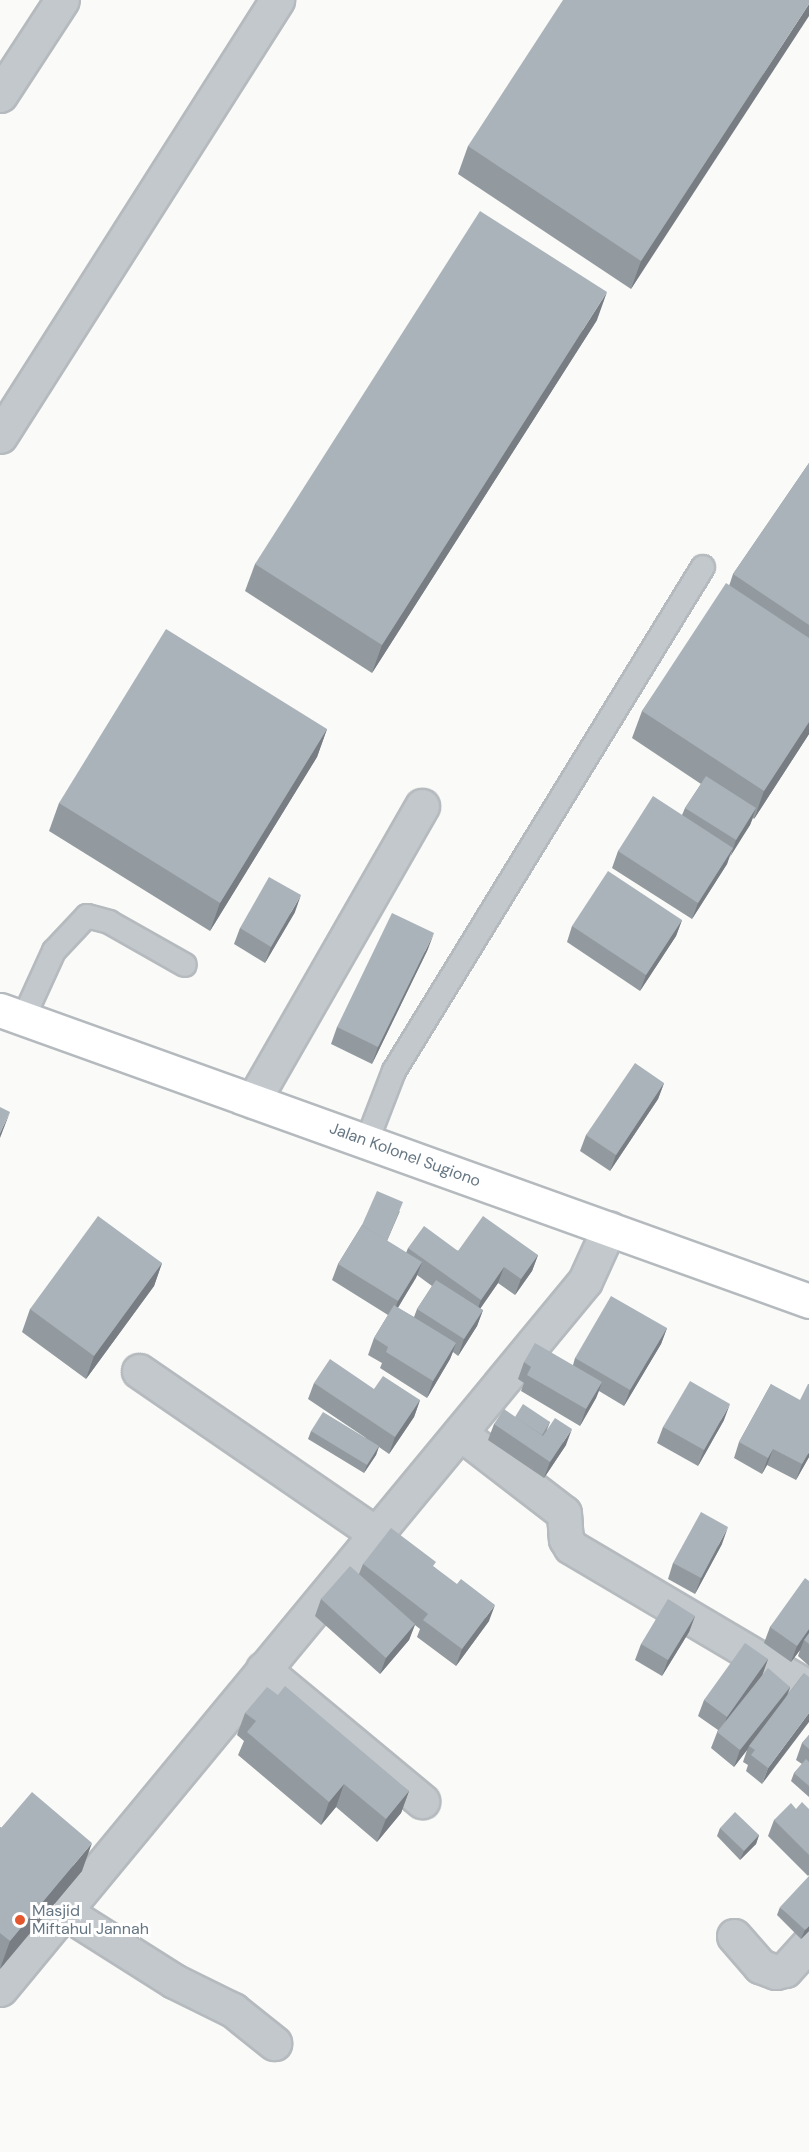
<!DOCTYPE html>
<html>
<head>
<meta charset="utf-8">
<style>
	body { margin:0 }
	#map { position:relative; width:809px; height:2152px; overflow:hidden; background:#fafaf8; font-family:"DM Sans",sans-serif }
	div>[style] { position:absolute }
	.roads { filter:drop-shadow(2px 0 #b5babe) drop-shadow(-2px 0 #b5babe) drop-shadow(0 2px #b5babe) drop-shadow(0 -2px #b5babe) }
	.lane>* { height:22px; margin:-11px; padding:0 11px; transform-origin:11px; border-radius:11px; background:#c3c8cc }
	.street>* { height:33px; margin:-16.5px; padding:0 16.5px; transform-origin:16.5px; border-radius:16.5px; background:#c3c8cc }
	.primary>* { height:33px; margin:-16.5px; padding:0 16.5px; transform-origin:16.5px; border-radius:16.5px; background:#fff }
	.wall>* { inset:0; background:#929a9f }
	.shaded-wall>* { inset:0; background:#777d82 }
	.building>* { inset:0; background:#aab3b9 }
	.dots>* { width:16px; height:16px; translate:-50% -50%; box-sizing:border-box; border:3px solid #fff; border-radius:50% }
	span { translate:-50% -50%; white-space:nowrap; text-align:center; line-height:1.15; -webkit-text-stroke:6px #fff; paint-order:stroke }
	.street-label { font-size:16px; color:#657683 }
	.poi-label { font-size:16px; color:#657683 }
	.left { translate:0 -50%; text-align:left }
</style>
</head>
<body>
<div id="map">
	<div class="roads">
		<div class="lane">
			<i style="left:23px;top:1019px;width:75px;rotate:-65.5deg"></i>
			<i style="left:54px;top:951px;width:48px;rotate:-46.7deg"></i>
			<i style="left:87px;top:916px;width:23px;rotate:15deg"></i>
			<i style="left:109px;top:922px;width:87px;rotate:29.5deg"></i>
			<i style="left:367px;top:1141px;width:75px;rotate:-68.9deg"></i>
			<i style="left:394px;top:1071px;width:591px;rotate:-58.49deg"></i>
		</div>
		<div class="street">
			<i style="left:0;top:95px;width:113px;rotate:-56.9deg"></i>
			<i style="left:0;top:436px;width:517px;rotate:-57.57deg"></i>
			<i style="left:253px;top:1101px;width:340px;rotate:-60.2deg"></i>
			<i style="left:139px;top:1371px;width:288px;rotate:34.5deg"></i>
			<i style="left:460px;top:1433px;width:131px;rotate:37.6deg"></i>
			<i style="left:564px;top:1513px;width:26px;rotate:86deg"></i>
			<i style="left:566px;top:1539px;width:9px;rotate:58deg"></i>
			<i style="left:571px;top:1547px;width:277px;rotate:30.6deg"></i>
			<i style="left:263px;top:1669px;width:207px;rotate:39.7deg"></i>
			<i style="left:65px;top:1912px;width:129px;rotate:32.3deg"></i>
			<i style="left:174px;top:1981px;width:66px;rotate:26.2deg"></i>
			<i style="left:233px;top:2010px;width:53px;rotate:38.8deg"></i>
			<i style="left:734px;top:1936px;width:40px;rotate:49deg"></i>
			<i style="left:760px;top:1966px;width:17px;rotate:21deg"></i>
			<i style="left:776px;top:1972px;width:9px;rotate:-13deg"></i>
			<i style="left:785px;top:1970px;width:36px;rotate:-48deg"></i>
			<i style="left:0;top:1989px;width:918px;rotate:-50.43deg"></i>
			<i style="left:585px;top:1281px;width:58px;rotate:-65.6deg"></i>
		</div>
		<div class="primary">
			<i style="left:0;top:1010px;width:860px;rotate:19.78deg"></i>
		</div>
	</div>
	<div class="wall">
		<i style="clip-path:polygon(809px 0,631px 289px,458px 174px,468px 146px)"></i>
		<i style="clip-path:polygon(597px 320px,372px 673px,245px 591px,255px 564px)"></i>
		<i style="clip-path:polygon(809px 463px,809px 734px,754px 819px,753px 818px,750px 825px,729px 856px,727px 864px,692px 919px,612px 868px,618px 851px,682px 815px,685px 808px,701px 784px,632px 738px,642px 711px,729px 586px,733px 574px)"></i>
		<i style="clip-path:polygon(327px 729px,317px 757px,210px 931px,49px 831px,59px 803px)"></i>
		<i style="clip-path:polygon(295px 912px,265px 963px,234px 944px,240px 928px)"></i>
		<i style="clip-path:polygon(682px 920px,676px 936px,640px 991px,567px 942px,572px 926px)"></i>
		<i style="clip-path:polygon(428px 949px,372px 1064px,331px 1044px,337px 1027px)"></i>
		<i style="clip-path:polygon(664px 1083px,658px 1099px,610px 1171px,580px 1151px,586px 1135px)"></i>
		<i style="clip-path:polygon(evenodd,400px 1211px,387px 1241px,406px 1253px,408px 1248px,538px 1255px,532px 1271px,515px 1295px,498px 1283px,480px 1309px,483px 1310px,477px 1326px,458px 1356px,453px 1352px,450px 1359px,427px 1398px,380px 1368px,382px 1363px,368px 1355px,374px 1338px,388px 1315px,332px 1280px,338px 1264px,362px 1225px,400px 1211px,417px 1275px,432px 1286px,417px 1309px,414px 1317px,398px 1308px,417px 1275px)"></i>
		<i style="clip-path:polygon(162px 1263px,154px 1286px,86px 1379px,22px 1332px,30px 1309px)"></i>
		<i style="clip-path:polygon(667px 1328px,661px 1344px,624px 1406px,599px 1391px,596px 1398px,580px 1426px,521px 1391px,524px 1383px,518px 1379px,524px 1362px,573px 1365px,575px 1358px)"></i>
		<i style="clip-path:polygon(314px 1383px,420px 1400px,414px 1417px,389px 1454px,379px 1447px,376px 1455px,364px 1473px,308px 1439px,311px 1431px,366px 1438px,308px 1399px)"></i>
		<i style="clip-path:polygon(771px 1384px,809px 1457px,796px 1480px,767px 1465px,762px 1474px,734px 1458px,739px 1442px)"></i>
		<i style="clip-path:polygon(515px 1417px,550px 1422px,547px 1430px,566px 1445px,544px 1478px,488px 1440px,494px 1424px)"></i>
		<i style="clip-path:polygon(724px 1420px,698px 1466px,657px 1443px,663px 1427px)"></i>
		<i style="clip-path:polygon(722px 1544px,695px 1594px,668px 1579px,673px 1563px)"></i>
		<i style="clip-path:polygon(363px 1564px,434px 1567px,489px 1621px,456px 1666px,417px 1637px,420px 1629px,415px 1625px,409px 1640px,380px 1674px,315px 1616px,321px 1599px,359px 1574px)"></i>
		<i style="clip-path:polygon(809px 1581px,809px 1666px,798px 1656px,800px 1650px,791px 1662px,764px 1643px,770px 1627px)"></i>
		<i style="clip-path:polygon(695px 1616px,689px 1632px,662px 1676px,635px 1660px,641px 1644px)"></i>
		<i style="clip-path:polygon(768px 1659px,762px 1675px,790px 1687px,788px 1694px,804px 1673px,762px 1784px,746px 1771px,748px 1765px,743px 1762px,747px 1750px,734px 1767px,711px 1748px,718px 1730px,698px 1716px,704px 1700px)"></i>
		<i style="clip-path:polygon(278px 1695px,409px 1791px,401px 1813px,377px 1842px,336px 1807px,321px 1825px,238px 1755px,244px 1741px,237px 1735px,245px 1713px)"></i>
		<i style="clip-path:polygon(809px 1735px,809px 1797px,791px 1781px,794px 1773px,802px 1764px,796px 1760px,802px 1743px)"></i>
		<i style="clip-path:polygon(796px 1809px,809px 1809px,809px 1875px,808px 1876px,768px 1836px,774px 1820px)"></i>
		<i style="clip-path:polygon(0 1827px,82px 1871px,0 1969px)"></i>
		<i style="clip-path:polygon(720px 1828px,759px 1835px,756px 1844px,740px 1860px,717px 1836px)"></i>
		<i style="clip-path:polygon(780px 1907px,809px 1931px,801px 1939px,777px 1915px)"></i>
	</div>
	<div class="shaded-wall">
		<i style="clip-path:polygon(809px 4px,809px 16px,631px 289px,641px 261px)"></i>
		<i style="clip-path:polygon(607px 292px,597px 320px,372px 673px,382px 645px)"></i>
		<i style="clip-path:polygon(809px 722px,809px 734px,754px 819px,764px 791px)"></i>
		<i style="clip-path:polygon(327px 729px,317px 757px,210px 931px,220px 903px)"></i>
		<i style="clip-path:polygon(756px 808px,750px 825px,730px 857px,736px 840px)"></i>
		<i style="clip-path:polygon(733px 848px,727px 864px,692px 919px,698px 903px)"></i>
		<i style="clip-path:polygon(301px 895px,295px 912px,265px 963px,271px 947px)"></i>
		<i style="clip-path:polygon(682px 920px,676px 936px,640px 991px,646px 975px)"></i>
		<i style="clip-path:polygon(434px 933px,428px 949px,372px 1064px,378px 1047px)"></i>
		<i style="clip-path:polygon(664px 1083px,658px 1099px,610px 1171px,616px 1155px)"></i>
		<i style="clip-path:polygon(10px 1112px,0 1138px,0 1133px)"></i>
		<i style="clip-path:polygon(538px 1255px,532px 1271px,515px 1295px,521px 1279px)"></i>
		<i style="clip-path:polygon(422px 1262px,416px 1278px,392px 1317px,398px 1301px)"></i>
		<i style="clip-path:polygon(162px 1263px,154px 1286px,86px 1379px,94px 1356px)"></i>
		<i style="clip-path:polygon(504px 1267px,498px 1283px,475px 1316px,481px 1300px)"></i>
		<i style="clip-path:polygon(483px 1310px,477px 1326px,458px 1356px,464px 1339px)"></i>
		<i style="clip-path:polygon(667px 1328px,661px 1344px,624px 1406px,630px 1390px)"></i>
		<i style="clip-path:polygon(456px 1343px,450px 1359px,427px 1398px,433px 1381px)"></i>
		<i style="clip-path:polygon(602px 1382px,596px 1398px,580px 1426px,586px 1409px)"></i>
		<i style="clip-path:polygon(420px 1400px,414px 1417px,389px 1454px,395px 1437px)"></i>
		<i style="clip-path:polygon(730px 1404px,724px 1420px,698px 1466px,704px 1450px)"></i>
		<i style="clip-path:polygon(572px 1429px,566px 1445px,544px 1478px,550px 1462px)"></i>
		<i style="clip-path:polygon(379px 1446px,376px 1455px,364px 1473px,367px 1465px)"></i>
		<i style="clip-path:polygon(773px 1449px,767px 1465px,762px 1474px,768px 1458px)"></i>
		<i style="clip-path:polygon(809px 1452px,809px 1457px,796px 1480px,802px 1464px)"></i>
		<i style="clip-path:polygon(728px 1527px,722px 1544px,695px 1594px,701px 1578px)"></i>
		<i style="clip-path:polygon(495px 1605px,489px 1621px,456px 1666px,462px 1649px)"></i>
		<i style="clip-path:polygon(695px 1616px,689px 1632px,662px 1676px,668px 1660px)"></i>
		<i style="clip-path:polygon(415px 1624px,409px 1640px,380px 1674px,386px 1658px)"></i>
		<i style="clip-path:polygon(809px 1629px,809px 1637px,804px 1640px,800px 1650px,791px 1662px,797px 1646px)"></i>
		<i style="clip-path:polygon(768px 1659px,762px 1676px,721px 1733px,727px 1717px)"></i>
		<i style="clip-path:polygon(790px 1687px,784px 1703px,749px 1746px,747px 1750px,734px 1767px,740px 1750px)"></i>
		<i style="clip-path:polygon(809px 1713px,809px 1722px,762px 1784px,768px 1768px)"></i>
		<i style="clip-path:polygon(344px 1784px,336px 1807px,321px 1825px,329px 1802px)"></i>
		<i style="clip-path:polygon(409px 1791px,401px 1813px,377px 1842px,386px 1819px)"></i>
		<i style="clip-path:polygon(759px 1835px,756px 1844px,740px 1860px,744px 1851px)"></i>
		<i style="clip-path:polygon(92px 1843px,82px 1871px,0 1969px,10px 1941px)"></i>
		<i style="clip-path:polygon(809px 1926px,809px 1931px,801px 1939px,805px 1930px)"></i>
	</div>
	<div class="building">
		<i style="clip-path:polygon(563px 0,809px 0,809px 4px,641px 261px,468px 146px)"></i>
		<i style="clip-path:polygon(480px 211px,607px 292px,382px 645px,255px 564px)"></i>
		<i style="clip-path:polygon(809px 463px,809px 625px,733px 574px)"></i>
		<i style="clip-path:polygon(726px 583px,809px 638px,809px 722px,764px 791px,642px 711px)"></i>
		<i style="clip-path:polygon(166px 629px,327px 729px,220px 903px,59px 803px)"></i>
		<i style="clip-path:polygon(706px 776px,756px 808px,736px 840px,685px 808px)"></i>
		<i style="clip-path:polygon(653px 796px,733px 848px,698px 903px,618px 851px)"></i>
		<i style="clip-path:polygon(608px 871px,682px 920px,646px 975px,572px 926px)"></i>
		<i style="clip-path:polygon(269px 877px,301px 895px,271px 947px,240px 928px)"></i>
		<i style="clip-path:polygon(392px 913px,434px 933px,378px 1047px,337px 1027px)"></i>
		<i style="clip-path:polygon(635px 1063px,664px 1083px,616px 1155px,586px 1135px)"></i>
		<i style="clip-path:polygon(0 1107px,10px 1112px,0 1133px)"></i>
		<i style="clip-path:polygon(377px 1191px,403px 1202px,387px 1241px,362px 1225px)"></i>
		<i style="clip-path:polygon(98px 1216px,162px 1263px,94px 1356px,30px 1309px)"></i>
		<i style="clip-path:polygon(483px 1216px,538px 1255px,521px 1279px,504px 1267px,481px 1300px,408px 1248px,424px 1226px,458px 1251px)"></i>
		<i style="clip-path:polygon(362px 1225px,422px 1262px,398px 1301px,338px 1264px)"></i>
		<i style="clip-path:polygon(436px 1280px,483px 1310px,464px 1339px,417px 1309px)"></i>
		<i style="clip-path:polygon(611px 1296px,667px 1328px,630px 1390px,575px 1358px)"></i>
		<i style="clip-path:polygon(394px 1305px,456px 1343px,433px 1381px,386px 1352px,388px 1347px,374px 1338px)"></i>
		<i style="clip-path:polygon(535px 1343px,602px 1382px,586px 1409px,527px 1375px,531px 1367px,524px 1362px)"></i>
		<i style="clip-path:polygon(330px 1359px,374px 1389px,383px 1376px,420px 1400px,395px 1437px,314px 1383px)"></i>
		<i style="clip-path:polygon(690px 1381px,730px 1404px,704px 1450px,663px 1427px)"></i>
		<i style="clip-path:polygon(771px 1384px,800px 1400px,808px 1384px,809px 1384px,809px 1452px,802px 1464px,773px 1449px,768px 1458px,739px 1442px)"></i>
		<i style="clip-path:polygon(523px 1404px,550px 1422px,542px 1435px,515px 1417px)"></i>
		<i style="clip-path:polygon(504px 1409px,543px 1436px,555px 1418px,572px 1429px,550px 1462px,494px 1424px)"></i>
		<i style="clip-path:polygon(323px 1412px,379px 1446px,367px 1465px,311px 1431px)"></i>
		<i style="clip-path:polygon(701px 1512px,728px 1527px,701px 1578px,673px 1563px)"></i>
		<i style="clip-path:polygon(391px 1528px,436px 1562px,433px 1566px,457px 1584px,461px 1579px,495px 1605px,462px 1649px,423px 1620px,428px 1614px,363px 1564px)"></i>
		<i style="clip-path:polygon(350px 1566px,415px 1624px,386px 1658px,321px 1599px)"></i>
		<i style="clip-path:polygon(805px 1578px,809px 1581px,809px 1629px,797px 1646px,770px 1627px)"></i>
		<i style="clip-path:polygon(668px 1599px,695px 1616px,668px 1660px,641px 1644px)"></i>
		<i style="clip-path:polygon(809px 1633px,809px 1644px,804px 1640px)"></i>
		<i style="clip-path:polygon(745px 1643px,768px 1659px,727px 1717px,704px 1700px)"></i>
		<i style="clip-path:polygon(768px 1668px,790px 1687px,740px 1750px,717px 1732px)"></i>
		<i style="clip-path:polygon(804px 1673px,809px 1677px,809px 1713px,768px 1768px,751px 1755px,755px 1750px,749px 1746px)"></i>
		<i style="clip-path:polygon(285px 1686px,409px 1791px,386px 1819px,344px 1784px,329px 1802px,247px 1732px,256px 1721px,245px 1713px,267px 1687px,278px 1695px)"></i>
		<i style="clip-path:polygon(809px 1735px,809px 1749px,802px 1743px)"></i>
		<i style="clip-path:polygon(806px 1759px,809px 1762px,809px 1786px,794px 1773px)"></i>
		<i style="clip-path:polygon(32px 1792px,92px 1843px,10px 1941px,0 1933px,0 1827px,1px 1828px)"></i>
		<i style="clip-path:polygon(802px 1802px,809px 1809px,809px 1855px,774px 1820px,791px 1803px,796px 1809px)"></i>
		<i style="clip-path:polygon(735px 1812px,759px 1835px,744px 1851px,720px 1828px)"></i>
		<i style="clip-path:polygon(809px 1876px,809px 1926px,805px 1930px,780px 1907px)"></i>
	</div>
	<div class="dots">
		<i style="left:20px;top:1920px;background:#e4572e"></i>
	</div>
	<div class="street-label">
		<span style="left:405px;top:1155px;rotate:20deg">Jalan Kolonel Sugiono</span>
	</div>
	<div class="poi-label">
		<span class="left" style="left:32px;top:1920px">Masjid<br>Miftahul Jannah</span>
	</div>
</div>
</body>
</html>
